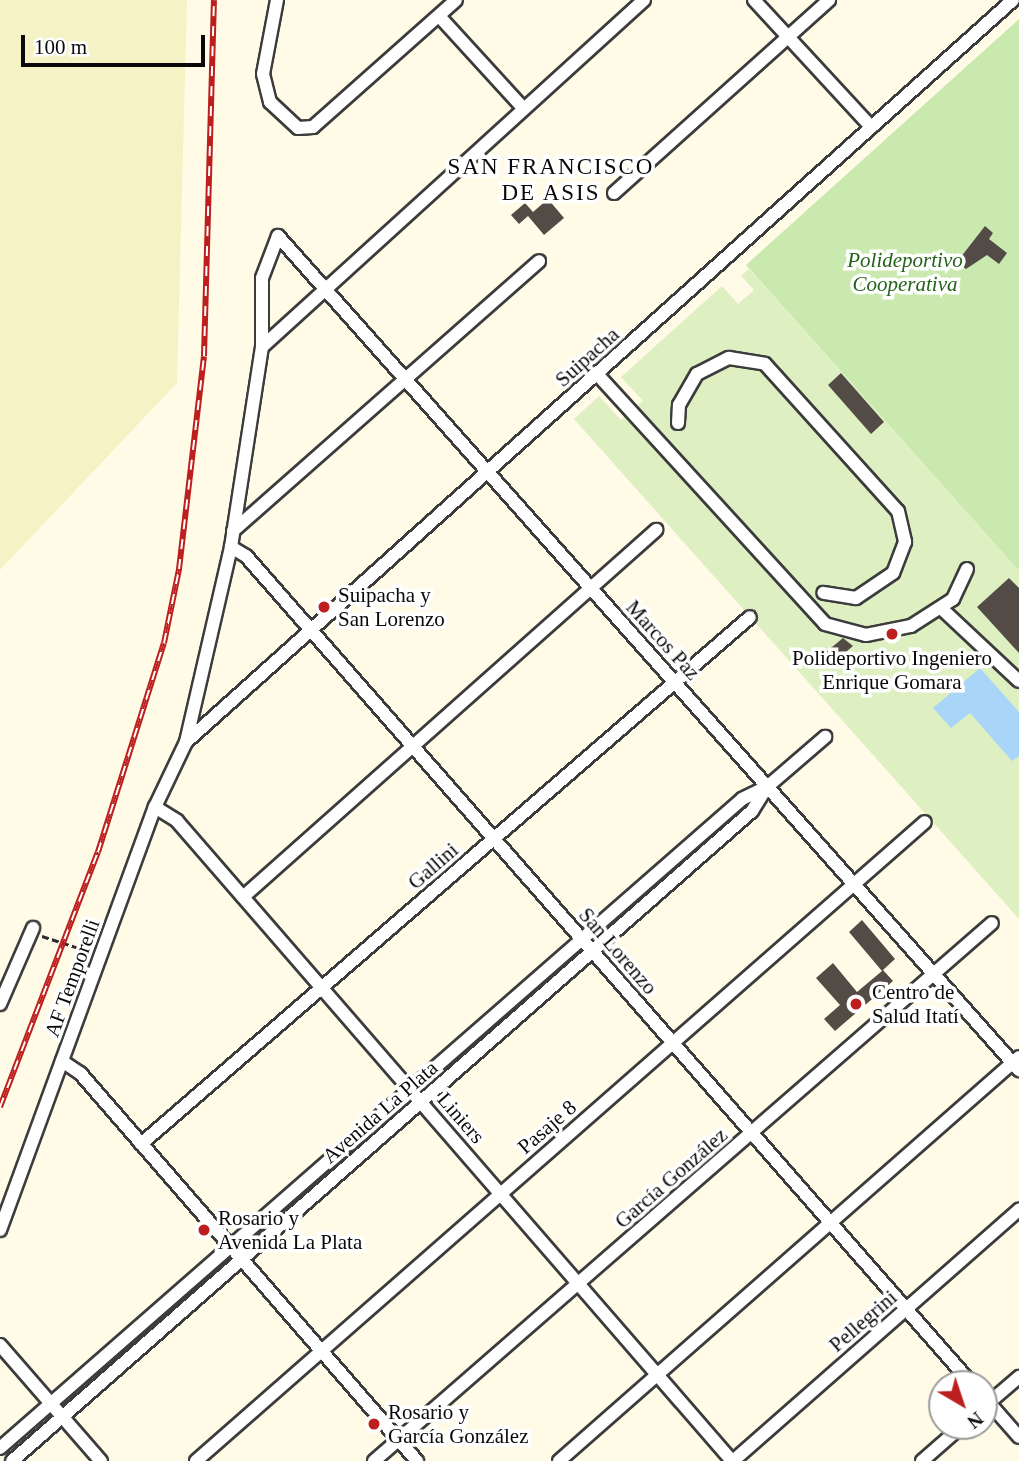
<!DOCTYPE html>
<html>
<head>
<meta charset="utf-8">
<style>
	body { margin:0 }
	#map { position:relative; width:1019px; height:1461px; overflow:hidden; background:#fffbe6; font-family:"Times New Roman",serif }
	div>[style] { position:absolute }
	.farmland>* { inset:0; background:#f5f3c6 }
	.green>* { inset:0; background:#cae9af }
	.pitch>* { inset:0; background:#def0c2 }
	.water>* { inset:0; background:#a9d6f8 }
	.building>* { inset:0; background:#524b46 }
	.path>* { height:2.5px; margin-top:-1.25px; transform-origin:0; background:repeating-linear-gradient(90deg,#2b2b2b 0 7px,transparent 0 10.5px) }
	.roads { filter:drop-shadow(2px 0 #3c3c3c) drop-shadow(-2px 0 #3c3c3c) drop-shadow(0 2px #3c3c3c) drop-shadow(0 -2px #3c3c3c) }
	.minor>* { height:12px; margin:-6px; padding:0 6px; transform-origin:6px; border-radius:6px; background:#fff }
	.rail>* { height:6px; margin-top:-3px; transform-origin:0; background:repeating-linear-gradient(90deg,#fff 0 10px,#bc1f1e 0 20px); box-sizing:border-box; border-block:2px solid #bc1f1e }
	.dots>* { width:19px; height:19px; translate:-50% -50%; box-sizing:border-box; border:4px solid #fff; border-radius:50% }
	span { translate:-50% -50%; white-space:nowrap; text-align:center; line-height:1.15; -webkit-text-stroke:7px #fff; paint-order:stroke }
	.park-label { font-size:21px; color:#246219; font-style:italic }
	.street-label { font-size:21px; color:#090909 }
	.poi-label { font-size:21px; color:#090909 }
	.left { translate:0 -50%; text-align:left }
	.neighbourhood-label { font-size:23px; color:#090909; letter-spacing:2px }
	.north { position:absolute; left:928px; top:1370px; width:70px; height:70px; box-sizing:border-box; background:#fff; border:2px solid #9d9d9d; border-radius:50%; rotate:141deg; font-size:19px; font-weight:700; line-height:28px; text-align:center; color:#090909 }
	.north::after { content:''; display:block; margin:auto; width:24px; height:32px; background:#bc1f1e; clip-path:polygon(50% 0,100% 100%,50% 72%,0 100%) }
	.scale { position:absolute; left:21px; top:35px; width:184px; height:32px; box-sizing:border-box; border:4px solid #090909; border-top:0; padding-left:9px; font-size:21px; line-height:24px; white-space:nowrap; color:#090909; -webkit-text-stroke:5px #fff; paint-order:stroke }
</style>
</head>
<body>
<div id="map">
	<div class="farmland">
		<i style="clip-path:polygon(0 0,187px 0,177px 383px,0 570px)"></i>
	</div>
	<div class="green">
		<i style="clip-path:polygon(1019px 19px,1019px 571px,746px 265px)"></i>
	</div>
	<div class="pitch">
		<i style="clip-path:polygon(749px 269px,1019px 571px,1019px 919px,574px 419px,599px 396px,621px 420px,628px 414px,643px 401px,621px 377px,722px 286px,738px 304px,754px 290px,741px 276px)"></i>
	</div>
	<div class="water">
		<i style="clip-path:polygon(980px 668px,1019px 712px,1019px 756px,1012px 761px,970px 713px,951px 728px,933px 708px)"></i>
	</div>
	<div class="building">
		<i style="clip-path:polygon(548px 199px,564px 218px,544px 235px,528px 216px,519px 224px,511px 215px,525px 203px,533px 212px)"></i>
		<i style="clip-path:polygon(985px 226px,993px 233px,989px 239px,1007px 253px,999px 264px,987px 255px,966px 269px,957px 262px)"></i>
		<i style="clip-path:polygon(841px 373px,884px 422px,871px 434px,828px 385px)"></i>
		<i style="clip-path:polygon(1009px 578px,1019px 588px,1019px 653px,977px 607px)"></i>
		<i style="clip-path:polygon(843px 638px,853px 646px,834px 662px,826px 652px)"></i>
		<i style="clip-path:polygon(862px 920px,895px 959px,883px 970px,893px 981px,835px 1031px,824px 1019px,840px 1005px,816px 978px,833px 963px,857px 992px,882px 971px,849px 932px)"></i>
	</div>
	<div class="path">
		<i style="left:42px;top:936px;width:48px;rotate:18.1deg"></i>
	</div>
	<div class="roads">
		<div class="minor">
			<i style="left:277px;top:0;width:75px;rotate:100.7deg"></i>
			<i style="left:263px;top:74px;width:29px;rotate:76deg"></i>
			<i style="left:270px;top:102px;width:38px;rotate:43deg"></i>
			<i style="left:298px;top:128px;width:15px;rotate:-4deg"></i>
			<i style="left:313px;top:127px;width:191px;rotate:-41.6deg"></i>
			<i style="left:754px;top:0;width:173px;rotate:47.3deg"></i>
			<i style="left:439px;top:16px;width:125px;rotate:47.6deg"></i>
			<i style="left:614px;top:193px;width:289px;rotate:-41.9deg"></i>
			<i style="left:262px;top:347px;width:516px;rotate:-42.25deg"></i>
			<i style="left:597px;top:374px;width:338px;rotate:47.6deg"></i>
			<i style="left:825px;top:624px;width:42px;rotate:15deg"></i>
			<i style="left:866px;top:635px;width:46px;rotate:-11.3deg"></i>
			<i style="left:911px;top:626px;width:50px;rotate:-32.7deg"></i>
			<i style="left:953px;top:599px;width:33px;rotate:-65deg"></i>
			<i style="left:678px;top:423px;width:18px;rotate:-87deg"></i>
			<i style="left:679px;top:405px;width:36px;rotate:-60deg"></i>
			<i style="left:697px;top:374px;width:36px;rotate:-27deg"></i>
			<i style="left:729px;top:358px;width:36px;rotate:9deg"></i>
			<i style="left:765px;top:364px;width:198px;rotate:47.9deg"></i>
			<i style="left:898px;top:511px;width:32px;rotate:77deg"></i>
			<i style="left:905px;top:542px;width:33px;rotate:111deg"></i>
			<i style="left:893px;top:573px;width:45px;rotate:146deg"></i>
			<i style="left:856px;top:598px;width:33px;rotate:-171deg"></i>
			<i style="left:233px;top:531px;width:408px;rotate:-41.4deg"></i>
			<i style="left:231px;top:547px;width:17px;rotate:31deg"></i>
			<i style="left:246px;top:556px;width:1101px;rotate:48.76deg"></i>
			<i style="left:942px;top:609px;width:105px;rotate:43.1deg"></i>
			<i style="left:186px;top:742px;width:200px;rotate:-77deg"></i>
			<i style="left:231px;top:547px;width:202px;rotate:-81.2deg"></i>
			<i style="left:262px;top:347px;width:69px;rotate:-90deg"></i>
			<i style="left:262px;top:278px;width:45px;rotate:-69.1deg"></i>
			<i style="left:278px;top:236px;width:1116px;rotate:48.38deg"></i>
			<i style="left:155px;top:807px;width:26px;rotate:32deg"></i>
			<i style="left:177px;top:821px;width:847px;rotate:49.07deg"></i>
			<i style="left:243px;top:897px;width:553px;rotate:-41.62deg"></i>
			<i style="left:0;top:1004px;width:83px;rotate:-66.5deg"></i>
			<i style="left:62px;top:1061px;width:22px;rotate:34deg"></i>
			<i style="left:80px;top:1073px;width:514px;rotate:49.02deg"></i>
			<i style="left:141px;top:1144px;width:805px;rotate:-40.87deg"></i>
			<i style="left:0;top:1230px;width:451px;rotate:-69.9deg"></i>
			<i style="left:155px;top:807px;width:72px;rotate:-64.5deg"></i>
			<i style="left:186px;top:742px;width:1111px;rotate:-41.9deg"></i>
			<i style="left:0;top:1345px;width:154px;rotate:49deg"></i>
			<i style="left:984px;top:1397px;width:53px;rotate:48.8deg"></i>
			<i style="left:985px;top:1406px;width:45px;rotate:-40.5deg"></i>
			<i style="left:0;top:1448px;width:986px;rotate:-41.17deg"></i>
			<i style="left:742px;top:799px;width:28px;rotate:-26deg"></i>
			<i style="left:767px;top:787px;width:77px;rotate:-40.8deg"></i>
			<i style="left:12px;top:1461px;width:985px;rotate:-41.3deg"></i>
			<i style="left:752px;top:811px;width:28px;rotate:-58deg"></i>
			<i style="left:196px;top:1461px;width:969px;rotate:-41.24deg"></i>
			<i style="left:374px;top:1461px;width:819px;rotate:-41.04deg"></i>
			<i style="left:559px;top:1461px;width:612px;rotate:-41.29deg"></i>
			<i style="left:733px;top:1461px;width:381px;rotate:-41.3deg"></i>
			<i style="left:922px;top:1461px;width:53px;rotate:-41.2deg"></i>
		</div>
	</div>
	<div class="rail">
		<i style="left:0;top:1107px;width:273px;rotate:-69deg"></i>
		<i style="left:98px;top:852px;width:219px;rotate:-72.5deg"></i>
		<i style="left:164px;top:643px;width:76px;rotate:-78.5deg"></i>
		<i style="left:179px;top:569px;width:214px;rotate:-83.3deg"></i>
		<i style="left:204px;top:356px;width:356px;rotate:-88.4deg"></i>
	</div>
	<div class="dots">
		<i style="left:324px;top:607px;background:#bc1f1e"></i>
		<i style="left:892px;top:634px;background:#bc1f1e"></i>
		<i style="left:856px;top:1004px;background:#bc1f1e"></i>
		<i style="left:204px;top:1230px;background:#bc1f1e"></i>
		<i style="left:374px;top:1424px;background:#bc1f1e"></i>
	</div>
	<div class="park-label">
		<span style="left:905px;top:272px">Polideportivo<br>Cooperativa</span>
	</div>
	<div class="street-label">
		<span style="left:587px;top:357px;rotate:-42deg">Suipacha</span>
		<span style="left:663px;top:640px;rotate:48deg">Marcos Paz</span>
		<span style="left:433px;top:866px;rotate:-41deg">Gallini</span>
		<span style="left:618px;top:951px;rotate:49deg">San Lorenzo</span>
		<span style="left:72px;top:978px;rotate:-70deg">AF Temporelli</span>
		<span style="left:380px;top:1112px;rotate:-41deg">Avenida La Plata</span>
		<span style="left:461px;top:1118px;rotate:49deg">Liniers</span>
		<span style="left:547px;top:1127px;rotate:-41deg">Pasaje 8</span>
		<span style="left:671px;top:1178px;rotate:-41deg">García González</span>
		<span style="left:863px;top:1321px;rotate:-41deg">Pellegrini</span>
	</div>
	<div class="poi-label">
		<span class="left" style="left:338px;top:607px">Suipacha y<br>San Lorenzo</span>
		<span style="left:892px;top:670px">Polideportivo Ingeniero<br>Enrique Gomara</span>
		<span class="left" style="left:872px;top:1004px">Centro de<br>Salud Itatí</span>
		<span class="left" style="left:218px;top:1230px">Rosario y<br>Avenida La Plata</span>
		<span class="left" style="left:388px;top:1424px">Rosario y<br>García González</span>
	</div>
	<div class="neighbourhood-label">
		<span style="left:551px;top:180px">SAN FRANCISCO<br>DE ASIS</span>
	</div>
	<div class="north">N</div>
	<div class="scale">100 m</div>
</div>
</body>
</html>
